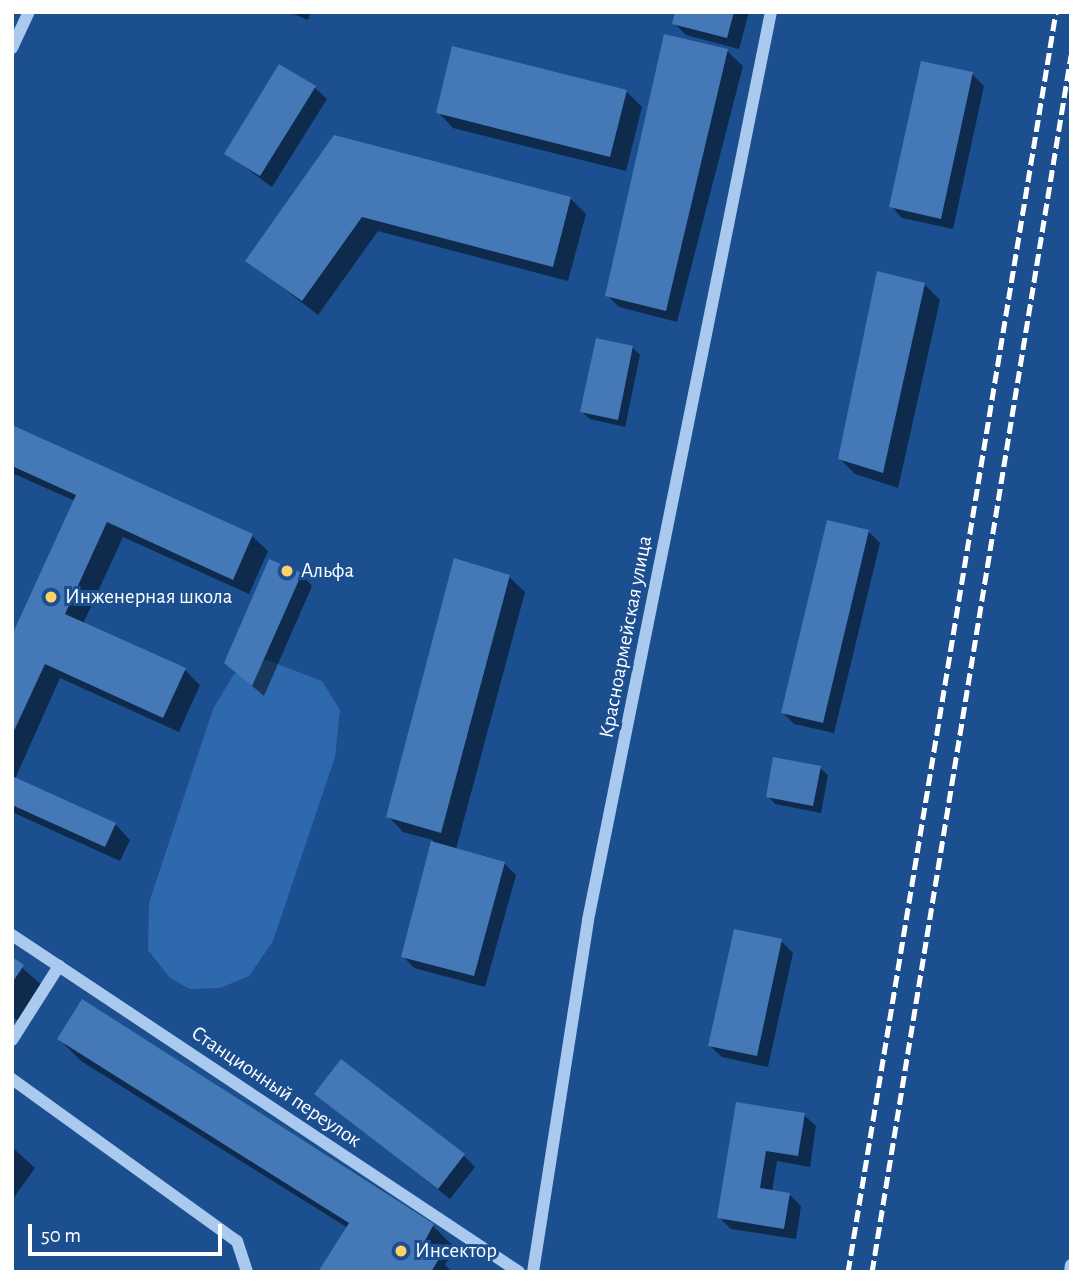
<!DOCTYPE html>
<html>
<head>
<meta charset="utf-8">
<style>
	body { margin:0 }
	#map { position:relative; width:1083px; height:1284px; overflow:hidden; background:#1b4f8f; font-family:"Alegreya Sans",sans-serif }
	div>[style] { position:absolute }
	.green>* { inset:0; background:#2e69ad }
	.shadow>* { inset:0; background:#0007 }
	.building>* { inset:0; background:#4478b7 }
	.minor>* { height:12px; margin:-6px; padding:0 6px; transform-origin:6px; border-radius:6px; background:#a9c9ee }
	.rail>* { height:5px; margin-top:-2.5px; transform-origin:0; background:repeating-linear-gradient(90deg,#fff 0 12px,transparent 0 17px) }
	.dots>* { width:19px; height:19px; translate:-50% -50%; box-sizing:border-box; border:4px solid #1b4f8f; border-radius:50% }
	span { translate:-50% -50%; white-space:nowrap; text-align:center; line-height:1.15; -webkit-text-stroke:6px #1b4f8f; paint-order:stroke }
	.poi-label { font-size:21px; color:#fff }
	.left { translate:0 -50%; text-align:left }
	.street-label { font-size:21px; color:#fff }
	.frame { position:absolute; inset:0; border:14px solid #fff; pointer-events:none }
	.scale { position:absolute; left:28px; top:1224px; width:194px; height:32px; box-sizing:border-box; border:4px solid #fff; border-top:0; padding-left:9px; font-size:21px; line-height:24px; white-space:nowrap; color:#fff; -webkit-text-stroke:5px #1b4f8f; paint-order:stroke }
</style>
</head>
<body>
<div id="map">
	<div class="green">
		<i style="clip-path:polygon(267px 660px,322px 681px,340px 710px,335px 757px,273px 941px,249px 976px,220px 988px,190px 989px,170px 978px,148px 950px,149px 903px,213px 709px,234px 674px)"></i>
	</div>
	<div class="shadow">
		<i style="clip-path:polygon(289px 12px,311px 12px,308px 20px)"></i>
		<i style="clip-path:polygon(677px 12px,749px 12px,739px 49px,686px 35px,674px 23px)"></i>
		<i style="clip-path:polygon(727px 51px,743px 66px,677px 322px,619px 307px,607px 295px)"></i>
		<i style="clip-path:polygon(972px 74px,984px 86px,953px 229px,902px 218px,891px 206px)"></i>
		<i style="clip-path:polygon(315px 88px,327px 99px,272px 187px,226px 153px)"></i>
		<i style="clip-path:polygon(626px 91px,642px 107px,626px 171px,453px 128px,438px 112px)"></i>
		<i style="clip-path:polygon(335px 137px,570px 198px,586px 214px,568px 281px,378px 231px,318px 315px,247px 260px)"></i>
		<i style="clip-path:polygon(924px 284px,940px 300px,898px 488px,855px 474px,839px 458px)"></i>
		<i style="clip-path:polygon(632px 347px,640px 355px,625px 427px,590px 419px,582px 412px)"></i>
		<i style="clip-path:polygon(12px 427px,252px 536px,268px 551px,249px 594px,123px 537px,83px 624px,185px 670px,200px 685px,179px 732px,60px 678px,15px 779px,115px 824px,130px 840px,120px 861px,12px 812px,12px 639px,75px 501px,12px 473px)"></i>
		<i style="clip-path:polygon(868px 531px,880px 543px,834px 733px,794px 724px,782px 712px)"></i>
		<i style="clip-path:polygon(301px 574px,312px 586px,264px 696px,238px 674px)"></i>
		<i style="clip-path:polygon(509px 577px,525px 592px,456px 849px,504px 863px,516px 875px,485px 987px,414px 968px,403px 956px,433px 840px,403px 832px,388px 816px)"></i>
		<i style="clip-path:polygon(820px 768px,828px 775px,821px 813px,775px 804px,768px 796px)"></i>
		<i style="clip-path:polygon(781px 941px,793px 953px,768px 1067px,722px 1057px,710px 1046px)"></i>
		<i style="clip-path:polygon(12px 959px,45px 988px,22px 1023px,12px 1017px)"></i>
		<i style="clip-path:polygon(82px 1001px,433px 1226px,455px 1248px,445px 1265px,452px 1272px,320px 1272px,348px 1228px,81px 1061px,59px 1039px)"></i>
		<i style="clip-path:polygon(317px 1094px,463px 1155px,475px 1167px,450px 1199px)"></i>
		<i style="clip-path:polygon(738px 1104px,804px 1115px,816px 1126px,810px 1167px,777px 1161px,772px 1192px,789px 1194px,801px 1206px,796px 1239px,731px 1229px,719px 1217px)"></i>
		<i style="clip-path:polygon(12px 1147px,35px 1168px,12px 1200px)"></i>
	</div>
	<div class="building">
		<i style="clip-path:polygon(675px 12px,734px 12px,727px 38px,672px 24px)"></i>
		<i style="clip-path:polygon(664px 34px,728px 49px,666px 311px,605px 296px)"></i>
		<i style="clip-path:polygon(452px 46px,627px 90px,610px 157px,436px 113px)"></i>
		<i style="clip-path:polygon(921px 61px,973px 72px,941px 219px,889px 207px)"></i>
		<i style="clip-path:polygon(279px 64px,316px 86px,260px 176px,224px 154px)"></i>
		<i style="clip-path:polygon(334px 135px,571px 197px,553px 267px,362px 217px,302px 301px,245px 261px)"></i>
		<i style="clip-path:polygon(877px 271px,925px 283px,883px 473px,838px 459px)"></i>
		<i style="clip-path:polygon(596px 338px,633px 346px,618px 420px,580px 412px)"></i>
		<i style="clip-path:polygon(12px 425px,253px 534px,233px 580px,107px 522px,65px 614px,186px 668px,163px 718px,45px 664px,12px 735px,12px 635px,76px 495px,12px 466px)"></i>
		<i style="clip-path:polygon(827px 520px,869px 530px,823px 723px,781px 713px)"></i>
		<i style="clip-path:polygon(454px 558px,510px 575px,441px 833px,386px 817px)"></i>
		<i style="clip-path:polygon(269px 559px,302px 573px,252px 686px,224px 663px)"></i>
		<i style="clip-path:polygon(773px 757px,821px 766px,813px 806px,766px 797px)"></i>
		<i style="clip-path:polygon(12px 776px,116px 823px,105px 847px,12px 805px)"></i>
		<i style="clip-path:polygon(431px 841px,505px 862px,474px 976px,401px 957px)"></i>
		<i style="clip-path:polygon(734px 929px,782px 939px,757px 1056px,708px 1046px)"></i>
		<i style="clip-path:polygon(12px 957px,24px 965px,12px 983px)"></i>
		<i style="clip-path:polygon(82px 999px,434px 1224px,422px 1246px,440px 1257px,431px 1272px,318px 1272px,349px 1223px,57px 1039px)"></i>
		<i style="clip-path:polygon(341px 1059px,465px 1154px,438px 1189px,314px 1094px)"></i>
		<i style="clip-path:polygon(736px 1102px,805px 1113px,798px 1156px,766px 1151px,760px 1188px,790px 1193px,784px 1229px,717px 1218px)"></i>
	</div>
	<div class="minor">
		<i style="left:12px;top:48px;width:40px;rotate:-65deg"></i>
		<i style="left:12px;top:935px;width:609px;rotate:33.61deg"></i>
		<i style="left:12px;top:1040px;width:88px;rotate:-57.6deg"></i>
		<i style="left:12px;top:1079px;width:277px;rotate:35.8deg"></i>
		<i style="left:237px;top:1241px;width:33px;rotate:72deg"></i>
		<i style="left:533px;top:1272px;width:356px;rotate:-81.1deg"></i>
		<i style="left:588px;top:920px;width:926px;rotate:-78.61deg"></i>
		<i style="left:1070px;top:1272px;width:7px;rotate:-82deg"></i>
	</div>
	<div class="rail">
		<i style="left:848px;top:1272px;width:1277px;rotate:-80.63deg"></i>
		<i style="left:872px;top:1272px;width:1233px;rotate:-80.71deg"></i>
	</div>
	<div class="dots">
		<i style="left:287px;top:571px;background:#ffd166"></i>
		<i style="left:51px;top:597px;background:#ffd166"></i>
		<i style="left:401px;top:1251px;background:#ffd166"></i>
	</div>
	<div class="poi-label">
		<span class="left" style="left:301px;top:571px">Альфа</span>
		<span class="left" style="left:65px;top:597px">Инженерная школа</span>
		<span class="left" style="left:415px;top:1251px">Инсектор</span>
	</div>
	<div class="street-label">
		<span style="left:626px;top:637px;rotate:-79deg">Красноармейская улица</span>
		<span style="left:276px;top:1087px;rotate:34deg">Станционный переулок</span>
	</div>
	<div class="frame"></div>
	<div class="scale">50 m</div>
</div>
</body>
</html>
